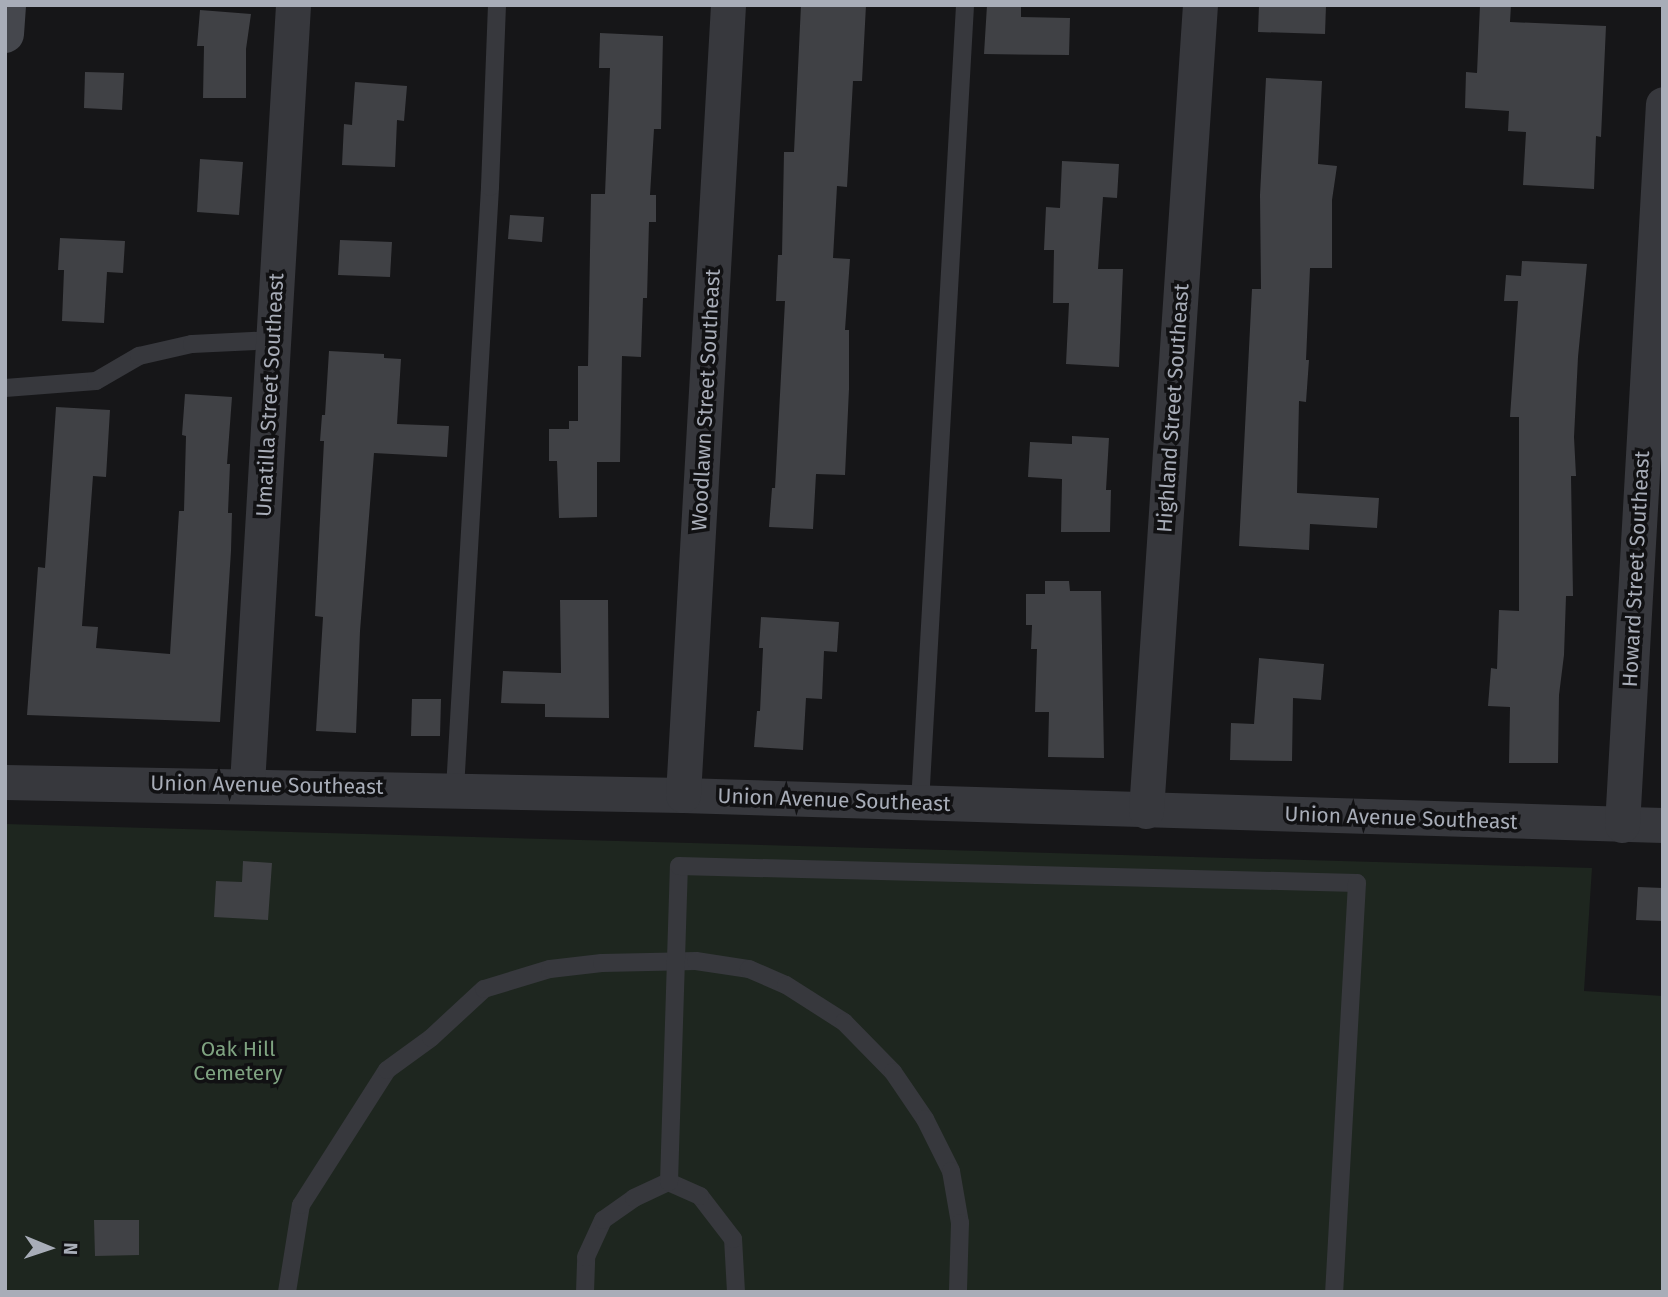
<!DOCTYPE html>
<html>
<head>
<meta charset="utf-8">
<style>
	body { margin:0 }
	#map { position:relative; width:1668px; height:1297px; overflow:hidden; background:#161618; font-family:"Fira Sans",sans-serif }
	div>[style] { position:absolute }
	.green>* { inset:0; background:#1e261f }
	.building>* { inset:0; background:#404145 }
	.lane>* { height:18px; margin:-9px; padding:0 9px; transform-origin:9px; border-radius:9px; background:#37383d }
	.street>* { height:35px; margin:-17.5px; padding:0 17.5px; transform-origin:17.5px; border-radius:17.5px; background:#37383d }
	.secondary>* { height:38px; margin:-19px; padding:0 19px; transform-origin:19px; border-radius:19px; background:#45474d }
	span { translate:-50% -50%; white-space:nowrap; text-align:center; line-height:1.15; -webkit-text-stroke:7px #111113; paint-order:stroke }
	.street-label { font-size:21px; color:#a8adb8 }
	.park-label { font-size:21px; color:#7fa381 }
	.frame { position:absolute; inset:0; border:7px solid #a8adb8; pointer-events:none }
	.north { position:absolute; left:14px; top:1213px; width:70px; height:70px; -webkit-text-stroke:5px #111113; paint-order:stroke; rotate:92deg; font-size:19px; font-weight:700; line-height:28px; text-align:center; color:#a8adb8 }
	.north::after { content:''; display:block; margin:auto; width:24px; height:32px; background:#a8adb8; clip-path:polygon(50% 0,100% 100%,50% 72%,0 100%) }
</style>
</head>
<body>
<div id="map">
	<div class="green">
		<i style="clip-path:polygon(5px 824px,1592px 868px,1584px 991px,1663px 996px,1663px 1292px,5px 1292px)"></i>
	</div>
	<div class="building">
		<i style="clip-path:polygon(801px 5px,866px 5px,862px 81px,853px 81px,847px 187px,837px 186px,833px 258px,850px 259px,845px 330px,849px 330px,849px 389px,845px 475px,816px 474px,813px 529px,769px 527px,772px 488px,775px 488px,785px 301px,776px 301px,778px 255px,782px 255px,784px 152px,794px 152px)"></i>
		<i style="clip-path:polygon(987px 5px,1021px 5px,1021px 17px,1070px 18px,1069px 55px,984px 54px)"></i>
		<i style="clip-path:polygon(1259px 5px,1326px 5px,1325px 34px,1258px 32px)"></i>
		<i style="clip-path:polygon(1480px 5px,1511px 5px,1510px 22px,1606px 26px,1601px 137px,1596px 136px,1594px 189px,1523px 185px,1526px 132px,1508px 131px,1509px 111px,1465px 108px,1466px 72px,1477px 73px)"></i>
		<i style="clip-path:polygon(200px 10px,251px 14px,246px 49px,246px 98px,203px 98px,204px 46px,197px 46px)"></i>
		<i style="clip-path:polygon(600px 33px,663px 36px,661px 129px,654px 129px,650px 195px,656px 195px,656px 222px,649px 222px,647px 298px,643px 298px,641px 357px,622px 356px,620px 462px,597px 462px,597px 517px,559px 518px,557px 461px,549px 461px,549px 429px,569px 429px,569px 421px,578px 421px,578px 366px,588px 366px,591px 194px,605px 194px,610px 68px,599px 68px)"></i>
		<i style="clip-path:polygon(85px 72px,124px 73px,122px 110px,84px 108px)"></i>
		<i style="clip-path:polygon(1266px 78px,1322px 81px,1318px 164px,1337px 166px,1332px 200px,1332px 268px,1310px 268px,1306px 360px,1309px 360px,1306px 402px,1299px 401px,1297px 493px,1379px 498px,1377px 528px,1310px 524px,1309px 550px,1239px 546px,1252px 289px,1261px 289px,1260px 195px)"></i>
		<i style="clip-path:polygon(355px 82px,407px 86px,404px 121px,397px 120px,395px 167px,342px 165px,344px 124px,352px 125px)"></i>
		<i style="clip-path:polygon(200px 159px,243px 162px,239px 215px,197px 212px)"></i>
		<i style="clip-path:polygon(1062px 161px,1119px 164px,1117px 198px,1103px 197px,1098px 269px,1123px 269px,1119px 367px,1066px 364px,1069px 303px,1053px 303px,1054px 250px,1044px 250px,1046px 207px,1060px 208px)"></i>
		<i style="clip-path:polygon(510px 215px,544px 217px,542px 242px,508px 239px)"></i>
		<i style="clip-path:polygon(60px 238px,125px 241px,123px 273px,107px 272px,104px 323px,62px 321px,64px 270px,58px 270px)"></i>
		<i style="clip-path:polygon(340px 240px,392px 242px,390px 277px,338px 275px)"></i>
		<i style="clip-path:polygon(1522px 261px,1587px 264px,1578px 357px,1574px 437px,1576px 476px,1571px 476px,1573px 596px,1566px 596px,1564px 655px,1559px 695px,1558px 763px,1509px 763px,1510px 707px,1488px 706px,1491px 668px,1497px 669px,1499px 610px,1519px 611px,1519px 417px,1510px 417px,1518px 301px,1504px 301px,1506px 275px,1521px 276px)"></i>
		<i style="clip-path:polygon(329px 351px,384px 354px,384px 358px,401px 359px,397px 424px,449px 426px,447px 457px,374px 453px,360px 631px,356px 733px,316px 731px,323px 617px,315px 616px,324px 441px,320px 441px,322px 415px,325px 415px)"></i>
		<i style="clip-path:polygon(185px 394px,232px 397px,227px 464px,230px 464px,228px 513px,232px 513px,231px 551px,220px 722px,27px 715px,38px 567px,45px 568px,56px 407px,110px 410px,106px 477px,93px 476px,82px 626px,98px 627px,96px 648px,170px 654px,179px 511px,184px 511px,186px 436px,182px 435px)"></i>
		<i style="clip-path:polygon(1072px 436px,1109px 438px,1106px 490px,1111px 490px,1110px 532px,1061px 532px,1062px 479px,1028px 477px,1030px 442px,1072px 444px)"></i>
		<i style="clip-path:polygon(1045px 581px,1069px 581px,1070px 591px,1101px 591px,1104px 758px,1048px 757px,1049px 712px,1035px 712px,1037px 649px,1031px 649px,1032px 625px,1026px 625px,1026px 594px,1045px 594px)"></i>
		<i style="clip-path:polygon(560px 600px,608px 600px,609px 718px,545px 717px,545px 704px,501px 703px,503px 671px,561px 673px)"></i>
		<i style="clip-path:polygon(761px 617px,839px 622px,837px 652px,824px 651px,822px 699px,806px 698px,803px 750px,754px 747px,757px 711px,760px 711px,763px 648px,759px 648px)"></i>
		<i style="clip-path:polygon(1259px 658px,1324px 664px,1321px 700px,1293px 698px,1292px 761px,1230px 760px,1231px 723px,1254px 724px)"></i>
		<i style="clip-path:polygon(412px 699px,441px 699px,440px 736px,411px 736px)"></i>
		<i style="clip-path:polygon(243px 861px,272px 863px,268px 920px,214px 917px,216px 881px,242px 882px)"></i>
		<i style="clip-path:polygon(1638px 887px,1663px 888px,1663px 921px,1636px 920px)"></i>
		<i style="clip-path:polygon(94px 1220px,139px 1220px,139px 1255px,95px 1256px)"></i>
	</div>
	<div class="lane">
		<i style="left:5px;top:388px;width:91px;rotate:-4.4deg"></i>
		<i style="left:96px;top:381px;width:50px;rotate:-30.2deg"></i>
		<i style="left:139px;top:356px;width:54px;rotate:-12.8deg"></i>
		<i style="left:192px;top:344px;width:81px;rotate:-2.8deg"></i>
		<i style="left:455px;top:789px;width:603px;rotate:-86.67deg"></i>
		<i style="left:490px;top:187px;width:182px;rotate:-87.8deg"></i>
		<i style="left:920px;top:803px;width:799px;rotate:-86.77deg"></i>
		<i style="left:287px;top:1292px;width:88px;rotate:-80.9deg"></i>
		<i style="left:301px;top:1205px;width:160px;rotate:-57.5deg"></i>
		<i style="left:387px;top:1070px;width:54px;rotate:-36deg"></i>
		<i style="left:431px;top:1038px;width:72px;rotate:-42.8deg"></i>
		<i style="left:484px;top:989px;width:69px;rotate:-16.9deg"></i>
		<i style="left:550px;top:969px;width:52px;rotate:-6.6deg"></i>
		<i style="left:602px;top:963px;width:94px;rotate:-1.2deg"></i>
		<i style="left:696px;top:961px;width:54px;rotate:8.6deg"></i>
		<i style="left:749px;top:969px;width:40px;rotate:23.4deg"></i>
		<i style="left:786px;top:985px;width:69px;rotate:32.5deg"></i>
		<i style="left:844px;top:1022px;width:70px;rotate:45.6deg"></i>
		<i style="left:893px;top:1072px;width:57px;rotate:55.8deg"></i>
		<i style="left:925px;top:1119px;width:58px;rotate:63.4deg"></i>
		<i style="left:951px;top:1171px;width:53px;rotate:80.2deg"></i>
		<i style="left:960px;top:1223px;width:69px;rotate:91.7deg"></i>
		<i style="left:585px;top:1292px;width:35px;rotate:-88deg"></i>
		<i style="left:586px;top:1257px;width:41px;rotate:-65.3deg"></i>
		<i style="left:603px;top:1220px;width:38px;rotate:-35deg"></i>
		<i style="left:634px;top:1198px;width:38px;rotate:-25deg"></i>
		<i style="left:736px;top:1292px;width:53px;rotate:-93.2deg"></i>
		<i style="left:733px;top:1239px;width:54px;rotate:-127.5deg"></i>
		<i style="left:700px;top:1196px;width:34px;rotate:-156deg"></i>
		<i style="left:669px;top:1182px;width:316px;rotate:-88.2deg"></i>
		<i style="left:679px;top:866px;width:678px;rotate:1.44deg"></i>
		<i style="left:1357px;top:883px;width:410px;rotate:93.2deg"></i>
	</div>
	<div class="street">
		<i style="left:5px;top:782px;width:678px;rotate:1.1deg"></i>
		<i style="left:683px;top:795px;width:980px;rotate:1.75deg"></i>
		<i style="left:247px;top:784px;width:780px;rotate:-86.62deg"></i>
		<i style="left:683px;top:795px;width:791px;rotate:-86.74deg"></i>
		<i style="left:1146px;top:811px;width:808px;rotate:-86.17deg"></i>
		<i style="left:1622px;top:825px;width:722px;rotate:-86.75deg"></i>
	</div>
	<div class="secondary">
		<i style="left:5px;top:34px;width:29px;rotate:-86deg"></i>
	</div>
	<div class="street-label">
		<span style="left:270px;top:395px;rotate:-87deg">Umatilla Street Southeast</span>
		<span style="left:706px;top:400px;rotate:-87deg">Woodlawn Street Southeast</span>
		<span style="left:1173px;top:408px;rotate:-86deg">Highland Street Southeast</span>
		<span style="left:1636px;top:569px;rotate:-87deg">Howard Street Southeast</span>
		<span style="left:267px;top:785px;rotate:1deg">Union Avenue Southeast</span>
		<span style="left:834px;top:800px;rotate:2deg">Union Avenue Southeast</span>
		<span style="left:1401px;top:818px;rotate:2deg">Union Avenue Southeast</span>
	</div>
	<div class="park-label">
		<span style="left:238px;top:1061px">Oak Hill<br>Cemetery</span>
	</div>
	<div class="frame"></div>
	<div class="north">N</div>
</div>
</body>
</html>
